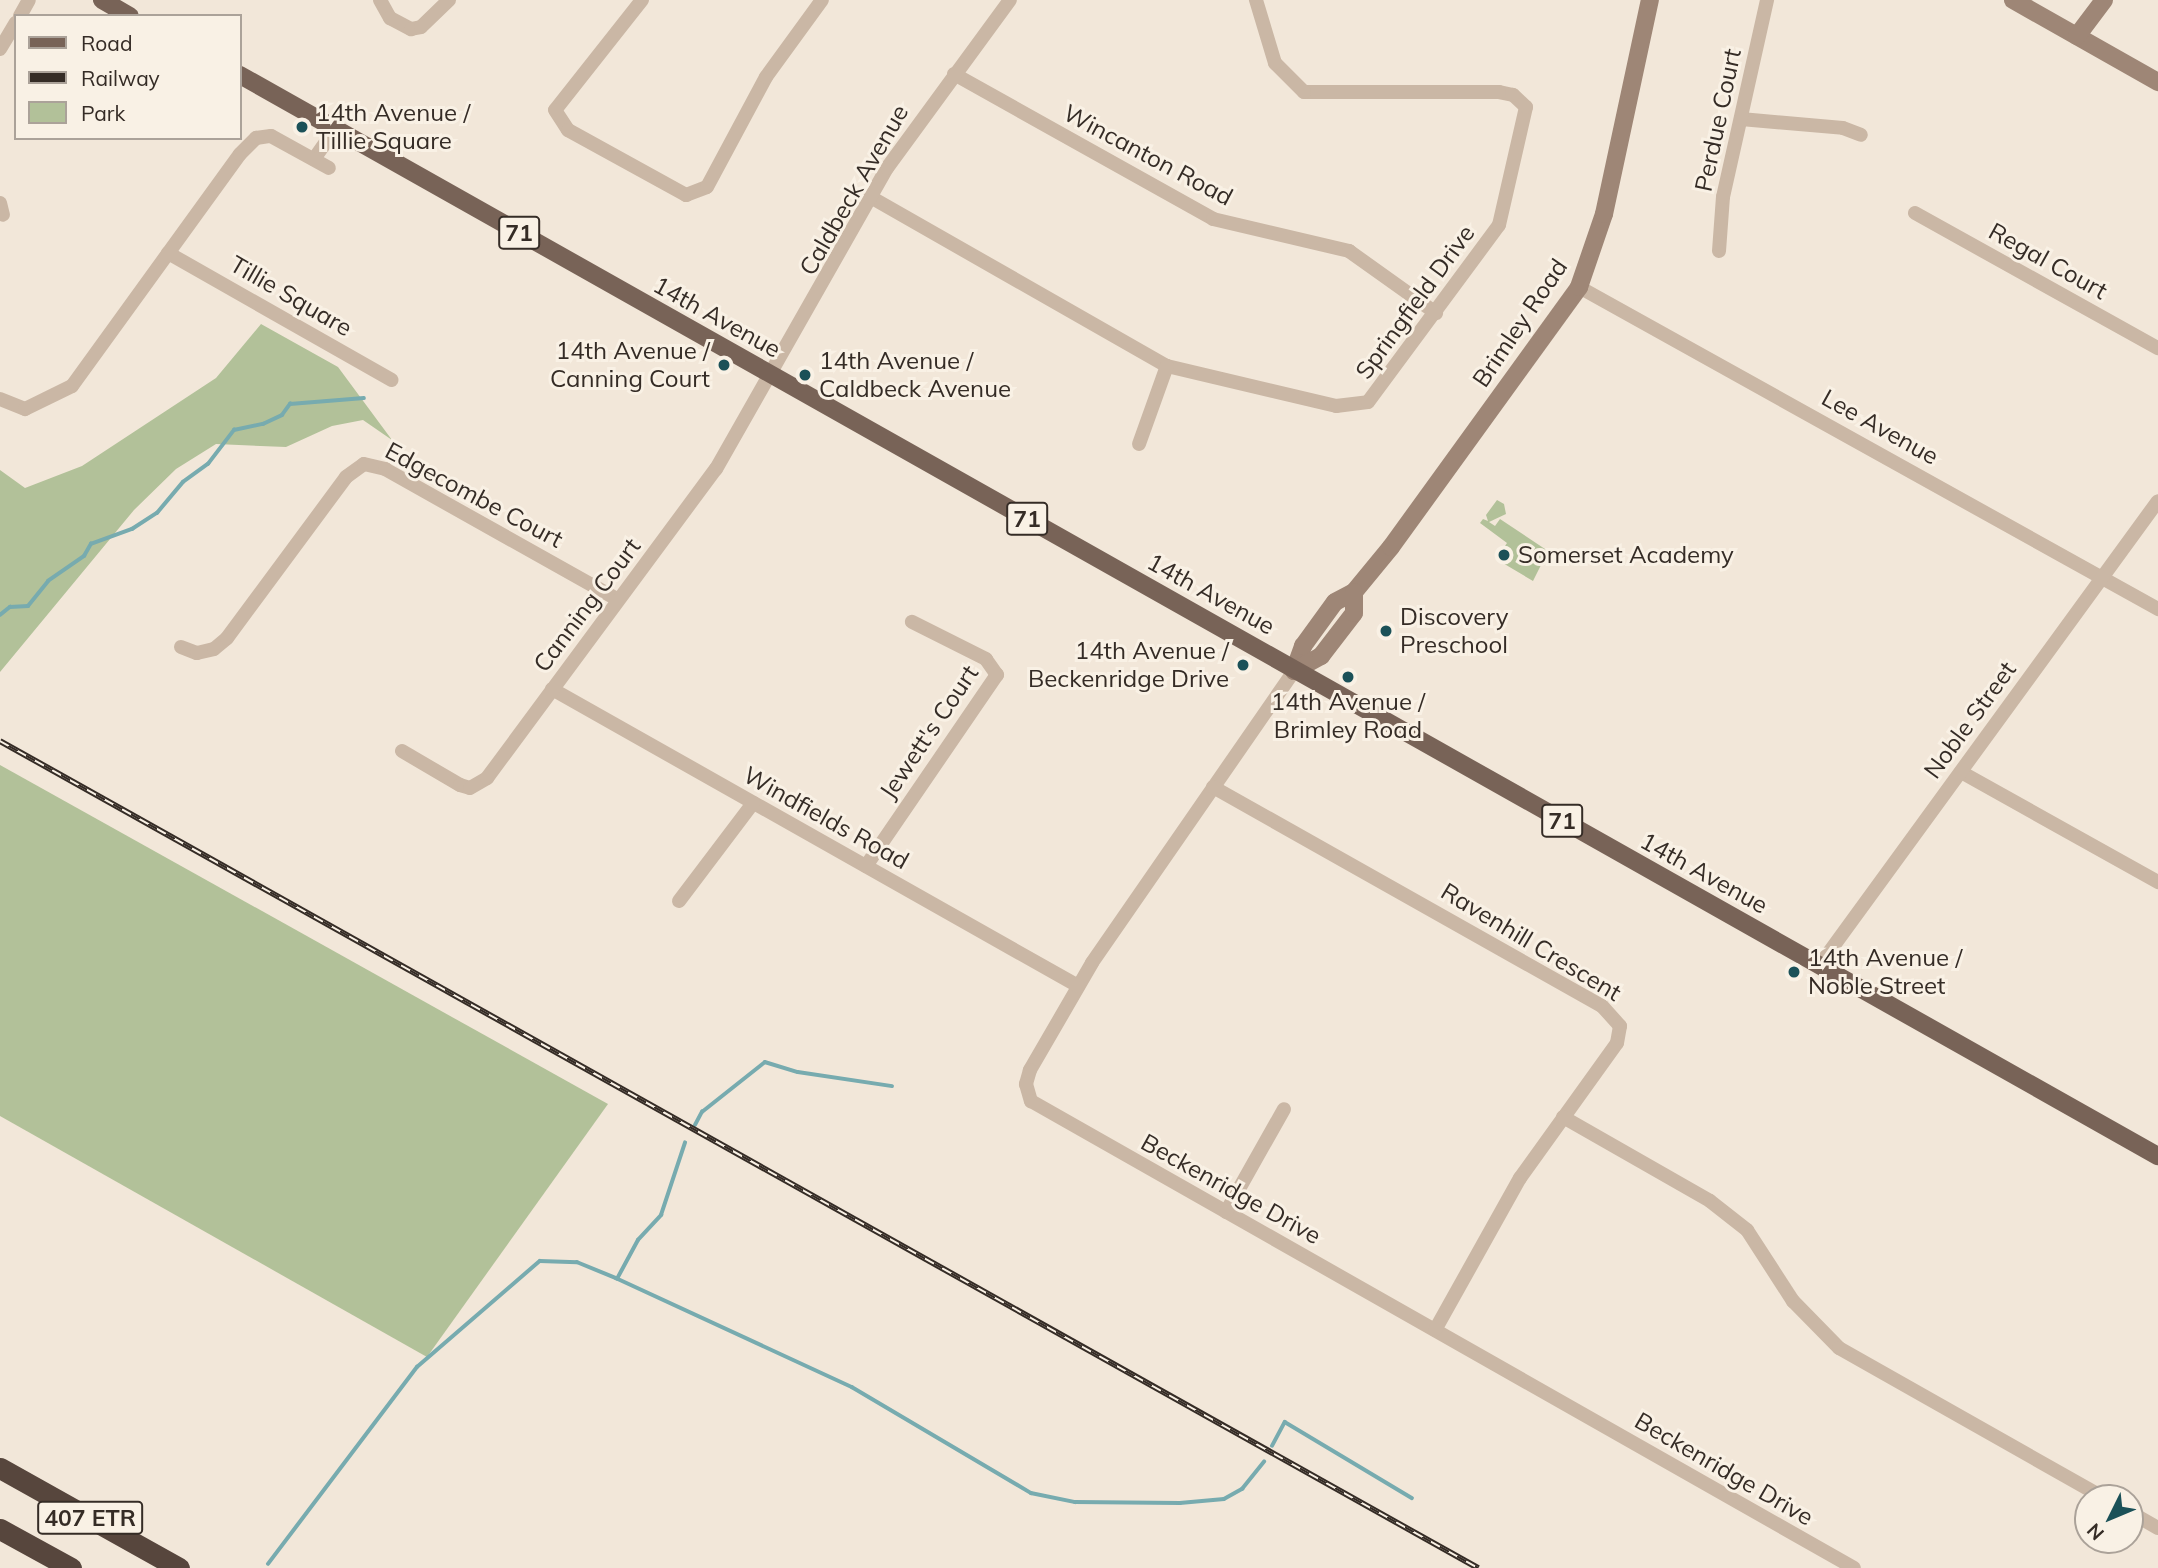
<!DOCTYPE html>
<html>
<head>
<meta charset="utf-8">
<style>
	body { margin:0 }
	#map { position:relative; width:2158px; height:1568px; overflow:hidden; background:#f2e7d9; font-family:Mulish,sans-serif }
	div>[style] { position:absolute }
	.green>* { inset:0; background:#b2c199 }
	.stream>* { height:3.5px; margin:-1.75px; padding:0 1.75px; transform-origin:1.75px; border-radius:1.75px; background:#77abaf }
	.street>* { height:14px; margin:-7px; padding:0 7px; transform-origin:7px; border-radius:7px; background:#cab7a5 }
	.secondary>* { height:18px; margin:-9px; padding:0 9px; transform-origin:9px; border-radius:9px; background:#9e8676 }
	.primary>* { height:18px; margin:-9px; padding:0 9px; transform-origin:9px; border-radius:9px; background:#786357 }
	.highway>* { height:21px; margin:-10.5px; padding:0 10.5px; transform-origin:10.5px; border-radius:10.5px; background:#57463d }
	.rail>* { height:6px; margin-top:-3px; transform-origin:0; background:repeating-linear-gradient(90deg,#f9f1e5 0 10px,#352c26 0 20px); box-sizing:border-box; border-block:2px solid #352c26 }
	.dots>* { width:19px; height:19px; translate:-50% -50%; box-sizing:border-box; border:4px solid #f9f1e5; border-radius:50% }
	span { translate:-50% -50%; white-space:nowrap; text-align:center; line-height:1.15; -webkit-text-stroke:6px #f9f1e5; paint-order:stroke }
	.shield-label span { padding:2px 5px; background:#f9f1e5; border:2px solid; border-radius:5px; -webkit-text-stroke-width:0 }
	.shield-label { font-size:23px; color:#352c26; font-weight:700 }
	.poi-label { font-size:24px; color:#352c26 }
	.left { translate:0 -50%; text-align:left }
	.right { translate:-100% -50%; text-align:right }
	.street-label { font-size:24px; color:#352c26 }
	.legend { position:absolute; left:14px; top:14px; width:228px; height:126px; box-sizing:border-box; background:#f9f1e5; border:2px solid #aba299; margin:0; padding:9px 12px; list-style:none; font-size:21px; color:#352c26 }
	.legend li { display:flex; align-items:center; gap:14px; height:35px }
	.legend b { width:35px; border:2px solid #aba299 }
	.north { position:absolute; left:2074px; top:1484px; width:70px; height:70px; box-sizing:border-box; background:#f9f1e5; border:2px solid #aba299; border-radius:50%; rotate:227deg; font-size:19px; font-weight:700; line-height:28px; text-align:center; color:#352c26 }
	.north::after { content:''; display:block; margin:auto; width:24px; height:32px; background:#1b5158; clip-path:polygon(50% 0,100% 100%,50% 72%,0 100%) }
</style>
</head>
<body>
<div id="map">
	<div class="green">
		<i style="clip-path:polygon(261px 324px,338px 367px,392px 440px,363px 420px,332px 426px,286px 447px,216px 444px,176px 469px,134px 510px,0 672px,0 470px,25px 488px,82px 466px,216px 378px)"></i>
		<i style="clip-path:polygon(1497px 500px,1504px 504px,1506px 514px,1489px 522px,1495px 526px,1500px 519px,1548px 551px,1533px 581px,1496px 559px,1507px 543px,1480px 523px,1483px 519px,1488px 521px,1486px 515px)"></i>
		<i style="clip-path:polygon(0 765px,608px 1104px,427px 1357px,0 1116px)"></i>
	</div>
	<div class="stream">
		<i style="left:0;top:615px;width:13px;rotate:-39deg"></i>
		<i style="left:10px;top:607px;width:18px;rotate:-3deg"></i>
		<i style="left:28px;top:606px;width:32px;rotate:-51deg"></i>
		<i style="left:48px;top:581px;width:44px;rotate:-34.8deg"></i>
		<i style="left:84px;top:556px;width:14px;rotate:-60deg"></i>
		<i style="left:91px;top:544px;width:44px;rotate:-20.1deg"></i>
		<i style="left:132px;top:529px;width:30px;rotate:-33deg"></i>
		<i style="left:157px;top:513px;width:40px;rotate:-50deg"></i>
		<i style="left:183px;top:482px;width:31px;rotate:-36deg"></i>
		<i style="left:208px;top:464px;width:43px;rotate:-52.6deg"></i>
		<i style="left:234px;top:430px;width:30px;rotate:-12deg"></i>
		<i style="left:263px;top:424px;width:21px;rotate:-25deg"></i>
		<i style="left:282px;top:415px;width:14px;rotate:-54deg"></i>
		<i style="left:290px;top:404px;width:74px;rotate:-4.6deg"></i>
		<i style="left:695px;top:1125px;width:15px;rotate:-62deg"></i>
		<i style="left:702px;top:1112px;width:80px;rotate:-38.4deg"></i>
		<i style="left:765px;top:1062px;width:34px;rotate:17deg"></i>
		<i style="left:798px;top:1072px;width:95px;rotate:8.5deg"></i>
		<i style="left:617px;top:1279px;width:44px;rotate:-61.7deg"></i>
		<i style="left:638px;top:1240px;width:34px;rotate:-47deg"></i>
		<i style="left:661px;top:1215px;width:76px;rotate:-71.6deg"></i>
		<i style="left:1272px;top:1446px;width:27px;rotate:-62deg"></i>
		<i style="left:1285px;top:1422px;width:148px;rotate:30.9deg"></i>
		<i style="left:268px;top:1564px;width:247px;rotate:-52.9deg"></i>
		<i style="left:417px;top:1367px;width:162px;rotate:-40.8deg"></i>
		<i style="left:540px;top:1261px;width:37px;rotate:2deg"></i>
		<i style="left:577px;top:1262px;width:42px;rotate:22.3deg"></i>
		<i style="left:616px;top:1278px;width:260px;rotate:24.8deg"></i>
		<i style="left:852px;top:1387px;width:208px;rotate:30.6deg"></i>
		<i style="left:1031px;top:1493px;width:45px;rotate:11.6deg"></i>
		<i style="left:1075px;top:1502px;width:105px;rotate:0.5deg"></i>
		<i style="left:1180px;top:1503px;width:44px;rotate:-5.2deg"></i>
		<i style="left:1224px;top:1499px;width:21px;rotate:-29deg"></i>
		<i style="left:1242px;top:1489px;width:35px;rotate:-51deg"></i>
	</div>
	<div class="street">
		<i style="left:380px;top:0;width:21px;rotate:61deg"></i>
		<i style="left:390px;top:18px;width:24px;rotate:28deg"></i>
		<i style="left:411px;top:29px;width:10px;rotate:-11deg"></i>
		<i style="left:421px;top:27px;width:39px;rotate:-44deg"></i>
		<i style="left:642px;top:0;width:140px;rotate:128.3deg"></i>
		<i style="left:555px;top:110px;width:24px;rotate:57deg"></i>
		<i style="left:568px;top:130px;width:135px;rotate:28.8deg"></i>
		<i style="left:686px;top:195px;width:22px;rotate:-21deg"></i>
		<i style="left:707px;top:187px;width:125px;rotate:-61.8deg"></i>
		<i style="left:766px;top:77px;width:95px;rotate:-54deg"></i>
		<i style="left:20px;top:16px;width:18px;rotate:-61deg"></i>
		<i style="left:0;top:49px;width:31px;rotate:-59deg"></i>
		<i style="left:954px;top:74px;width:297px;rotate:29.2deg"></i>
		<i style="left:1213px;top:219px;width:140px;rotate:13.2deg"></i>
		<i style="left:1349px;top:251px;width:107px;rotate:35.5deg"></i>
		<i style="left:1741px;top:119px;width:102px;rotate:5deg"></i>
		<i style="left:1843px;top:128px;width:19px;rotate:21deg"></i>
		<i style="left:314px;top:159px;width:37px;rotate:-55deg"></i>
		<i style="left:874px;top:199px;width:337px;rotate:29.7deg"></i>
		<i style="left:1167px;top:366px;width:174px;rotate:13.3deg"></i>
		<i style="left:1336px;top:406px;width:32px;rotate:-7deg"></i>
		<i style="left:1368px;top:402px;width:220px;rotate:-53.5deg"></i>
		<i style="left:1499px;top:225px;width:121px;rotate:-77.1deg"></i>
		<i style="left:1526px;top:107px;width:18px;rotate:-137deg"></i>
		<i style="left:1513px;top:95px;width:14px;rotate:-168deg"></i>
		<i style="left:1499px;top:92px;width:195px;rotate:180deg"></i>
		<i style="left:1304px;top:92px;width:41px;rotate:-135deg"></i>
		<i style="left:1275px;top:63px;width:66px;rotate:-106.8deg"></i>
		<i style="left:0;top:203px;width:12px;rotate:76deg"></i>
		<i style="left:1915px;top:213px;width:278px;rotate:29.1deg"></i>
		<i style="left:1719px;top:251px;width:54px;rotate:-85.8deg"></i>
		<i style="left:1723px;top:197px;width:202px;rotate:-77.4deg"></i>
		<i style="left:168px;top:253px;width:257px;rotate:29.6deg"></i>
		<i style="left:1579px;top:287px;width:663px;rotate:29.08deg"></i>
		<i style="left:0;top:399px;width:27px;rotate:22deg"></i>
		<i style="left:25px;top:409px;width:52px;rotate:-26.1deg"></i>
		<i style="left:72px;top:386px;width:286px;rotate:-54.1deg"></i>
		<i style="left:240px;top:154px;width:23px;rotate:-45deg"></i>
		<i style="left:256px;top:138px;width:15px;rotate:-8deg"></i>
		<i style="left:271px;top:136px;width:66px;rotate:28.9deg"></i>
		<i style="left:1139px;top:444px;width:83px;rotate:-70.3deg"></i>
		<i style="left:181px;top:647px;width:17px;rotate:21deg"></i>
		<i style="left:197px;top:653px;width:17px;rotate:-13deg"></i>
		<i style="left:214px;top:649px;width:17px;rotate:-40deg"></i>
		<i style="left:227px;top:638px;width:200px;rotate:-53.5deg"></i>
		<i style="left:346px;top:477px;width:22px;rotate:-36deg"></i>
		<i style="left:364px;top:464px;width:22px;rotate:13deg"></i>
		<i style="left:385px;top:469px;width:267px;rotate:29.3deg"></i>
		<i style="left:1294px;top:671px;width:355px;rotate:124.7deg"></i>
		<i style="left:1092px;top:963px;width:124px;rotate:120.1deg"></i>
		<i style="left:1030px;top:1070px;width:15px;rotate:106deg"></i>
		<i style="left:1026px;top:1084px;width:18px;rotate:74deg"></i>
		<i style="left:1031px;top:1101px;width:946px;rotate:29.57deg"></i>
		<i style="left:552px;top:689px;width:604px;rotate:29.45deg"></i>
		<i style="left:402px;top:751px;width:67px;rotate:30.4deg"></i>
		<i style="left:460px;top:785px;width:10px;rotate:17deg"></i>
		<i style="left:470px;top:788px;width:20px;rotate:-30deg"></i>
		<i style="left:487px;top:778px;width:385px;rotate:-53.5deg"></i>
		<i style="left:716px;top:469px;width:346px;rotate:-60.4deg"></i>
		<i style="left:887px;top:168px;width:208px;rotate:-53.8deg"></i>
		<i style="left:1961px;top:772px;width:226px;rotate:29.2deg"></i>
		<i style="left:1213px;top:787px;width:446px;rotate:29.4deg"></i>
		<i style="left:1602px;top:1006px;width:27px;rotate:48deg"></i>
		<i style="left:1620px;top:1026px;width:17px;rotate:100deg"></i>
		<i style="left:1617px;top:1043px;width:166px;rotate:125.7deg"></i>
		<i style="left:1520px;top:1178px;width:174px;rotate:119.2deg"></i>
		<i style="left:866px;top:866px;width:232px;rotate:-55.6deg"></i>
		<i style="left:997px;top:675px;width:19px;rotate:-125deg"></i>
		<i style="left:986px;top:659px;width:83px;rotate:-153.4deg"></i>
		<i style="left:679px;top:901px;width:123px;rotate:-52.9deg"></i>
		<i style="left:1819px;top:966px;width:575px;rotate:-53.91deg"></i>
		<i style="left:1563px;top:1117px;width:169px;rotate:29.7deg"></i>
		<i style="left:1710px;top:1201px;width:47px;rotate:38.1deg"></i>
		<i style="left:1747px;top:1230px;width:85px;rotate:57.1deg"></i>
		<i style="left:1793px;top:1301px;width:66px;rotate:45.6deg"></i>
		<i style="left:1839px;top:1348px;width:305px;rotate:29.5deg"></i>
		<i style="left:1226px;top:1212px;width:118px;rotate:-60.6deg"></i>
		<i style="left:2130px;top:1512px;width:32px;rotate:30deg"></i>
	</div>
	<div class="secondary">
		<i style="left:2013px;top:0;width:167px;rotate:29.5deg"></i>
		<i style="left:2077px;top:36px;width:45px;rotate:-53.1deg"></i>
		<i style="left:1294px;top:671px;width:27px;rotate:-70deg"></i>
		<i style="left:1303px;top:646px;width:54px;rotate:-54deg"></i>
		<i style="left:1335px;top:602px;width:21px;rotate:-28deg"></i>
		<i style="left:1354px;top:592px;width:58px;rotate:-50.6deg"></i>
		<i style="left:1391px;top:547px;width:321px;rotate:-54.1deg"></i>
		<i style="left:1579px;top:287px;width:77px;rotate:-71.1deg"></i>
		<i style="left:1604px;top:214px;width:219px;rotate:-77.9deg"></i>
		<i style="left:1294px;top:671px;width:31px;rotate:-29deg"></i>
		<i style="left:1321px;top:656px;width:54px;rotate:-52.5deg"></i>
		<i style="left:1354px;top:613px;width:21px;rotate:-90deg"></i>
	</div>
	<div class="primary">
		<i style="left:102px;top:0;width:32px;rotate:30deg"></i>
		<i style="left:240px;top:75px;width:2202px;rotate:29.41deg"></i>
	</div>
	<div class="highway">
		<i style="left:0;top:1468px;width:205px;rotate:29.2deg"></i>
		<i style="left:0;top:1529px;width:81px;rotate:28.8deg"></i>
	</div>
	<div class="rail">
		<i style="left:0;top:741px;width:1694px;rotate:29.23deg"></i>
	</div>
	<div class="dots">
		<i style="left:302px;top:127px;background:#1b5158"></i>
		<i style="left:724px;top:365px;background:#1b5158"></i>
		<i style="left:805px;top:375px;background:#1b5158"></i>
		<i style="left:1504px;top:555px;background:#1b5158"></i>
		<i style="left:1386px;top:631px;background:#1b5158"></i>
		<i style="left:1243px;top:665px;background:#1b5158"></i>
		<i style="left:1348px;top:677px;background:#1b5158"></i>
		<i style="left:1794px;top:972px;background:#1b5158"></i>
	</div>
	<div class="shield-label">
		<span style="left:519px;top:233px">71</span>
		<span style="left:1027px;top:519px">71</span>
		<span style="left:1562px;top:821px">71</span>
		<span style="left:90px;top:1518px">407 ETR</span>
	</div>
	<div class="poi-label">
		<span class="left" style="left:316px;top:127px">14th Avenue /<br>Tillie Square</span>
		<span class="right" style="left:710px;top:365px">14th Avenue /<br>Canning Court</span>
		<span class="left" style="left:819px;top:375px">14th Avenue /<br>Caldbeck Avenue</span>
		<span class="left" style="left:1518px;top:555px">Somerset Academy</span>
		<span class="left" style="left:1400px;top:631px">Discovery<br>Preschool</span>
		<span class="right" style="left:1229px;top:665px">14th Avenue /<br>Beckenridge Drive</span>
		<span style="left:1348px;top:716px">14th Avenue /<br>Brimley Road</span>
		<span class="left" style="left:1808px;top:972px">14th Avenue /<br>Noble Street</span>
	</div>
	<div class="street-label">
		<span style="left:1718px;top:120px;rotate:-78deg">Perdue Court</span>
		<span style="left:1148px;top:155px;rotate:28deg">Wincanton Road</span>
		<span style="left:854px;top:190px;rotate:-60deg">Caldbeck Avenue</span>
		<span style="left:2048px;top:261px;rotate:29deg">Regal Court</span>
		<span style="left:291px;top:296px;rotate:30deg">Tillie Square</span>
		<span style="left:1415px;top:302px;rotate:-54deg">Springfield Drive</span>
		<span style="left:717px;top:317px;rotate:29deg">14th Avenue</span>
		<span style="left:1520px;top:323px;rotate:-56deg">Brimley Road</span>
		<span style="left:1880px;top:427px;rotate:29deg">Lee Avenue</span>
		<span style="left:474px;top:495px;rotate:28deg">Edgecombe Court</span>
		<span style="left:1211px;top:594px;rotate:29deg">14th Avenue</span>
		<span style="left:587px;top:605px;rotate:-53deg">Canning Court</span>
		<span style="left:1970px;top:720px;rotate:-54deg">Noble Street</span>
		<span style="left:929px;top:732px;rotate:-56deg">Jewett's Court</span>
		<span style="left:826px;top:818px;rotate:29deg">Windfields Road</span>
		<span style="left:1704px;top:873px;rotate:29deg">14th Avenue</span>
		<span style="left:1531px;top:942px;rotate:31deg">Ravenhill Crescent</span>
		<span style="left:1231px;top:1189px;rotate:29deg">Beckenridge Drive</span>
		<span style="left:1724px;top:1469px;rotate:30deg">Beckenridge Drive</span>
	</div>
	<ul class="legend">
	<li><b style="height:9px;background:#786357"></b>Road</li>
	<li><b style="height:9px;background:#352c26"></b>Railway</li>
	<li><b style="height:19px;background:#b2c199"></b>Park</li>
	</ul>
	<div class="north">N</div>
</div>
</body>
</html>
